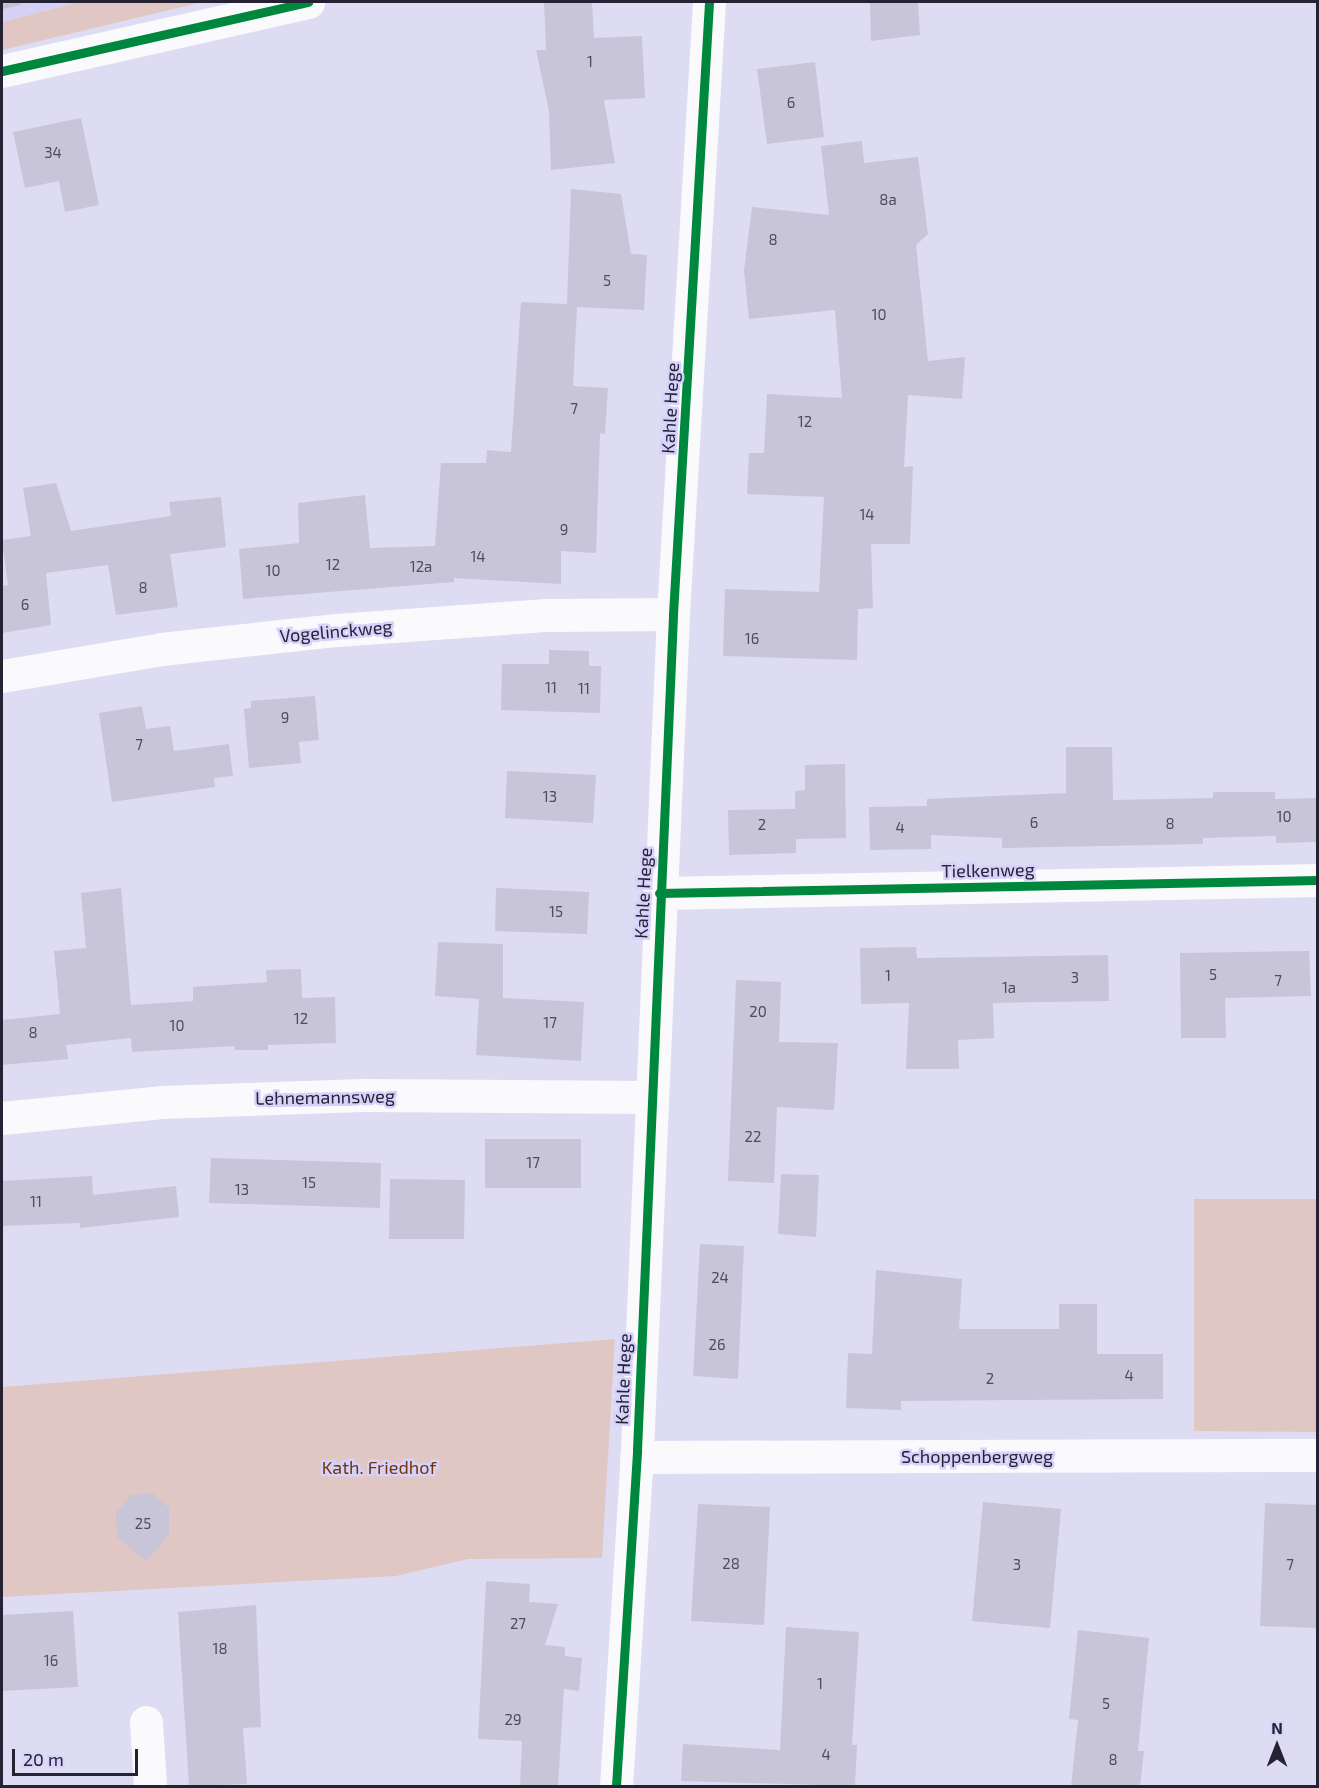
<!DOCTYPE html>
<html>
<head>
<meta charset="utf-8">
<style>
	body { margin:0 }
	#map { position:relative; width:1319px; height:1788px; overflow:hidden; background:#dedcf2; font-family:"Exo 2",sans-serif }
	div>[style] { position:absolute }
	.built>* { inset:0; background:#d5d1f6 }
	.green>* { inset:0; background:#e1c7c3 }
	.building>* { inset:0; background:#c7c5d7 }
	.street>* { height:33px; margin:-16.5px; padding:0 16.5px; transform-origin:16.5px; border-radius:16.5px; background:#fafafd }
	.rail>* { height:4.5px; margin:-2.25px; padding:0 2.25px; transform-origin:2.25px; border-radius:2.25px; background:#c4c3c9 }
	.cycleway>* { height:9px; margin:-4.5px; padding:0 4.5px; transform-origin:4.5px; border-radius:4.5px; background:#00873e }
	span { translate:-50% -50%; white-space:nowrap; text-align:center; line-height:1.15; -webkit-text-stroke:5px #d7d2fc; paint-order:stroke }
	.number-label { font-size:15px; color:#4e4c5d }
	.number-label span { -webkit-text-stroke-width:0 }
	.street-label { font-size:18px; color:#252333 }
	.park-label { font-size:18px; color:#743300 }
	.frame { position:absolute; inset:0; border:3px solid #252333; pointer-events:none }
	.north { position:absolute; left:1247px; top:1716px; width:60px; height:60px; -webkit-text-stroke:4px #d7d2fc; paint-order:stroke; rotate:0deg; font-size:16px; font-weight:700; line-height:24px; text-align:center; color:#252333 }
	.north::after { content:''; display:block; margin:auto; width:21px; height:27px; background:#252333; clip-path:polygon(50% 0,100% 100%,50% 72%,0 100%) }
	.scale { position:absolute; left:12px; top:1749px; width:126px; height:27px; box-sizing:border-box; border:3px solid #252333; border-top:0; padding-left:8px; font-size:18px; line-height:21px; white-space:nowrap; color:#252333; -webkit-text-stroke:4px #d7d2fc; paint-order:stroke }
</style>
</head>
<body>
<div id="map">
	<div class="built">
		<i style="clip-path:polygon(2px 2px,80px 2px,2px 22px)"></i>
	</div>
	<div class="green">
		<i style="clip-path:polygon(80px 2px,203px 2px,2px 50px,2px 22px)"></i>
		<i style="clip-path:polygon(1194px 1199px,1317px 1199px,1317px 1432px,1194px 1431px)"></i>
		<i style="clip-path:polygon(615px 1339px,602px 1558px,468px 1559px,396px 1576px,2px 1597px,2px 1387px)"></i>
	</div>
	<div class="building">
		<i style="clip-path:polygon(544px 2px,592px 2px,594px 38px,642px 36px,645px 98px,604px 100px,615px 163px,551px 170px,549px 111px,536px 50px,546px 50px)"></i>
		<i style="clip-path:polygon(870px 2px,918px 2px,920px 35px,871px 41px)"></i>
		<i style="clip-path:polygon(815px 62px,824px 137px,767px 144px,757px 69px)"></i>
		<i style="clip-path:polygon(81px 118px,99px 205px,65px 212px,59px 181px,25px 188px,13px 132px)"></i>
		<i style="clip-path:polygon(862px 141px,864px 163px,918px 157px,928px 234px,916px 245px,928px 361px,965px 357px,962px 399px,908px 395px,904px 467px,913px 466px,910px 544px,871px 544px,873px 608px,858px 609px,857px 660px,723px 656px,725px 589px,819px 592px,824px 497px,747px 494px,749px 453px,764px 453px,767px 394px,842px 398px,835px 310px,749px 319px,744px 271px,752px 207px,829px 215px,821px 146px)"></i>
		<i style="clip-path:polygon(571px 189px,621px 194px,631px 254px,647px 255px,644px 310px,577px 307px,573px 386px,608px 388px,605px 434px,600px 433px,596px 553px,561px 551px,561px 584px,454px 578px,454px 582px,243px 599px,239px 549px,299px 543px,298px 503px,365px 495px,370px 548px,435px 546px,441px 463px,486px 463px,487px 450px,511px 452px,521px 302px,567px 304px)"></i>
		<i style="clip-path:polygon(56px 483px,71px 531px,171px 516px,169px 502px,221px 497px,226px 547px,170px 554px,178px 607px,116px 615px,108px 565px,46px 573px,51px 625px,2px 633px,2px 586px,8px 585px,2px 540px,31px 536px,23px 488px)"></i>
		<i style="clip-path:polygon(549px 650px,589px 651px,589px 666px,601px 666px,600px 713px,501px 710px,502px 664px,549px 664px)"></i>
		<i style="clip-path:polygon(315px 696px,319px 740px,299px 742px,301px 763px,249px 768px,244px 709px,251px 708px,251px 701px)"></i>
		<i style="clip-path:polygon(142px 706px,146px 729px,170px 726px,174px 751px,229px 744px,233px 776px,214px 778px,215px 787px,112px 802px,99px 713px)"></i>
		<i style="clip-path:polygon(1066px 747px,1112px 747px,1113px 800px,1213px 798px,1213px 792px,1275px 792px,1275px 799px,1317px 798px,1317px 842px,1276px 843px,1276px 836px,1203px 838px,1203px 844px,1002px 848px,1002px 838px,931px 835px,931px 849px,870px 850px,869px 807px,927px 806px,927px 799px,1066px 793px)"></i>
		<i style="clip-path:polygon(845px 764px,846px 838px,796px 839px,796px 853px,729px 855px,728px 810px,795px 809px,795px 813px,795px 791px,805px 790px,805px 765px)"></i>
		<i style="clip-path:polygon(507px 771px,596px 775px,593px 823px,505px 818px)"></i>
		<i style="clip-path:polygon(121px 888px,131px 1005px,193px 1001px,193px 987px,267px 982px,266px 970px,301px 969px,302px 998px,335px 997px,336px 1043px,268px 1045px,268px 1050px,235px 1050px,234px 1046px,132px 1052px,131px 1038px,66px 1045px,68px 1059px,2px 1065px,2px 1020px,60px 1014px,54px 951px,86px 948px,81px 893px)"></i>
		<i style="clip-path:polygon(496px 888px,589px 892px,587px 934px,495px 931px)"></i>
		<i style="clip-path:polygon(438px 942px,503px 944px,503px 998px,584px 1002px,581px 1061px,476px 1055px,479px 999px,435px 996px)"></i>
		<i style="clip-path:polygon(916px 947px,917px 958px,1108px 955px,1109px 1001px,993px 1003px,994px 1038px,958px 1040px,959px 1069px,906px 1069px,909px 1003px,861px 1004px,860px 948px)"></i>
		<i style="clip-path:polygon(1309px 951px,1311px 996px,1225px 998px,1226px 1038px,1181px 1038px,1180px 953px)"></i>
		<i style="clip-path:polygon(736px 980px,781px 982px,779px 1042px,838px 1043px,834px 1110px,777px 1107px,774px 1183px,728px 1181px)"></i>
		<i style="clip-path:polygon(485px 1139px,581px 1139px,581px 1188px,485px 1188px)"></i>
		<i style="clip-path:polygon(211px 1158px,381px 1163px,380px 1208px,209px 1203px)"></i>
		<i style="clip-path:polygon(781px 1174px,819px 1175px,816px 1237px,778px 1234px)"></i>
		<i style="clip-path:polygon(92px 1176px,93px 1195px,176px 1186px,179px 1217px,80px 1228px,80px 1223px,2px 1226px,2px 1181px)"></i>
		<i style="clip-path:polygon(390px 1179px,465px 1180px,464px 1239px,389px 1239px)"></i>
		<i style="clip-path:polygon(700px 1244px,744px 1246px,738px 1379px,693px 1376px)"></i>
		<i style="clip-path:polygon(876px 1270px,962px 1279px,959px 1329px,1059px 1329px,1059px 1304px,1097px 1304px,1097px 1354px,1163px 1354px,1163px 1399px,901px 1401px,901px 1410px,846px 1408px,848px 1353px,872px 1354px)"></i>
		<i style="clip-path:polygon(153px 1493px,169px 1508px,169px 1535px,146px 1561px,117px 1537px,116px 1513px,131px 1495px)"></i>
		<i style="clip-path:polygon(983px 1502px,1061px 1509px,1050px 1628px,972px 1621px)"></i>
		<i style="clip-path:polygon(1265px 1503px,1317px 1505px,1317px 1628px,1260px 1626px)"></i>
		<i style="clip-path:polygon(698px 1504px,770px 1507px,764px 1625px,691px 1621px)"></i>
		<i style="clip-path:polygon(486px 1581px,530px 1584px,529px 1602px,558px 1604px,545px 1645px,565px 1647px,565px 1656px,582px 1658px,579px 1691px,564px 1689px,558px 1786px,520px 1786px,522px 1741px,478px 1739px)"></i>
		<i style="clip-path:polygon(256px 1605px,261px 1727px,243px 1728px,247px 1784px,189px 1786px,178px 1612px)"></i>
		<i style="clip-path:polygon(73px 1611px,78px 1687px,2px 1691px,2px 1615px)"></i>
		<i style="clip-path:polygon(786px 1627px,859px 1632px,852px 1745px,857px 1745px,855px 1786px,681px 1781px,683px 1744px,780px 1750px)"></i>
		<i style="clip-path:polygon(1078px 1630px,1149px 1638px,1138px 1751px,1144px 1751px,1140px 1786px,1071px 1786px,1078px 1720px,1069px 1719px)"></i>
	</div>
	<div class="street">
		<i style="left:2px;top:71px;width:314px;rotate:-12.7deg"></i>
		<i style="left:2px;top:676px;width:161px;rotate:-9.6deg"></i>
		<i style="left:161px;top:649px;width:177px;rotate:-6.2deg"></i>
		<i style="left:337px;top:630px;width:211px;rotate:-4.1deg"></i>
		<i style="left:547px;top:615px;width:126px;rotate:-0.5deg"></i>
		<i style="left:659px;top:893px;width:659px;rotate:-1.13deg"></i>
		<i style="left:2px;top:1118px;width:160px;rotate:-5.7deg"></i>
		<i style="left:161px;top:1102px;width:202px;rotate:-2deg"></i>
		<i style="left:363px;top:1095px;width:287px;rotate:0.4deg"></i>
		<i style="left:636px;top:1457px;width:682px;rotate:-0.17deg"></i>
		<i style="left:146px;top:1722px;width:64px;rotate:86.4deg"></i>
		<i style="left:616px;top:1786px;width:337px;rotate:-86.4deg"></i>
		<i style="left:637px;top:1450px;width:837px;rotate:-87.53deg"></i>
		<i style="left:673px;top:614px;width:613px;rotate:-86.63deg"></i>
	</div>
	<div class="rail">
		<i style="left:2px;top:6px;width:17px;rotate:-13deg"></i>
	</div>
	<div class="cycleway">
		<i style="left:2px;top:71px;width:314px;rotate:-12.7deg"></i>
		<i style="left:659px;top:893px;width:659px;rotate:-1.13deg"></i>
		<i style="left:616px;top:1786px;width:337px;rotate:-86.4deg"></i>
		<i style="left:637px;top:1450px;width:837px;rotate:-87.53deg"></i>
		<i style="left:673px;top:614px;width:613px;rotate:-86.63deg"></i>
	</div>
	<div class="number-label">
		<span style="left:590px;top:62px">1</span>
		<span style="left:791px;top:103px">6</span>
		<span style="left:53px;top:153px">34</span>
		<span style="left:888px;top:200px">8a</span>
		<span style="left:773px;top:240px">8</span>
		<span style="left:607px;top:281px">5</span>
		<span style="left:879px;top:315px">10</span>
		<span style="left:574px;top:409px">7</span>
		<span style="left:805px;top:422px">12</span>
		<span style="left:867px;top:515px">14</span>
		<span style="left:564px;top:530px">9</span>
		<span style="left:478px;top:557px">14</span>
		<span style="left:333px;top:565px">12</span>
		<span style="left:421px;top:567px">12a</span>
		<span style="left:273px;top:571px">10</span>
		<span style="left:143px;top:588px">8</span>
		<span style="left:25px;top:605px">6</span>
		<span style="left:752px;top:639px">16</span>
		<span style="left:551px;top:688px">11</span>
		<span style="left:584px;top:689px">11</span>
		<span style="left:285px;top:718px">9</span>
		<span style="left:139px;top:745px">7</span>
		<span style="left:550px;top:797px">13</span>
		<span style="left:1284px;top:817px">10</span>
		<span style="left:1034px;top:823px">6</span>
		<span style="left:1170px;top:824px">8</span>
		<span style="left:762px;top:825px">2</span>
		<span style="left:900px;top:828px">4</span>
		<span style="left:556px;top:912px">15</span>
		<span style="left:1213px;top:975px">5</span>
		<span style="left:888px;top:976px">1</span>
		<span style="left:1075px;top:978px">3</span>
		<span style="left:1278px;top:981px">7</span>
		<span style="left:1009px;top:988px">1a</span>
		<span style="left:758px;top:1012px">20</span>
		<span style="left:301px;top:1019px">12</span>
		<span style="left:550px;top:1023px">17</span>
		<span style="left:177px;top:1026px">10</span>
		<span style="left:33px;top:1033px">8</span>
		<span style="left:753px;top:1137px">22</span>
		<span style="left:533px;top:1163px">17</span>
		<span style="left:309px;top:1183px">15</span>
		<span style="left:242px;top:1190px">13</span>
		<span style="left:36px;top:1202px">11</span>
		<span style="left:720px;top:1278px">24</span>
		<span style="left:717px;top:1345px">26</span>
		<span style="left:1129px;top:1376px">4</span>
		<span style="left:990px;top:1379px">2</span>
		<span style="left:143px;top:1524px">25</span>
		<span style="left:731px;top:1564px">28</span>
		<span style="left:1017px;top:1565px">3</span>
		<span style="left:1290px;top:1565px">7</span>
		<span style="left:518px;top:1624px">27</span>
		<span style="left:220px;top:1649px">18</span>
		<span style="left:51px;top:1661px">16</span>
		<span style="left:820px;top:1684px">1</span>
		<span style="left:1106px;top:1704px">5</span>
		<span style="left:513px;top:1720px">29</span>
		<span style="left:826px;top:1755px">4</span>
		<span style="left:1113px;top:1760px">8</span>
	</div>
	<div class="street-label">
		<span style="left:670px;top:408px;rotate:-87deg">Kahle Hege</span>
		<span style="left:336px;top:631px;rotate:-5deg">Vogelinckweg</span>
		<span style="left:988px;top:870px;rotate:-1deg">Tielkenweg</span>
		<span style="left:643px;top:893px;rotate:-87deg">Kahle Hege</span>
		<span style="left:325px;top:1097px;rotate:-1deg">Lehnemannsweg</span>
		<span style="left:623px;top:1379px;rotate:-88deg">Kahle Hege</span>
		<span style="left:977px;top:1456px">Schoppenbergweg</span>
	</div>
	<div class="park-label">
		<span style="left:379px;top:1467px">Kath. Friedhof</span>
	</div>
	<div class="frame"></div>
	<div class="north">N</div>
	<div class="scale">20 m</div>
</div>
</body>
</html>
